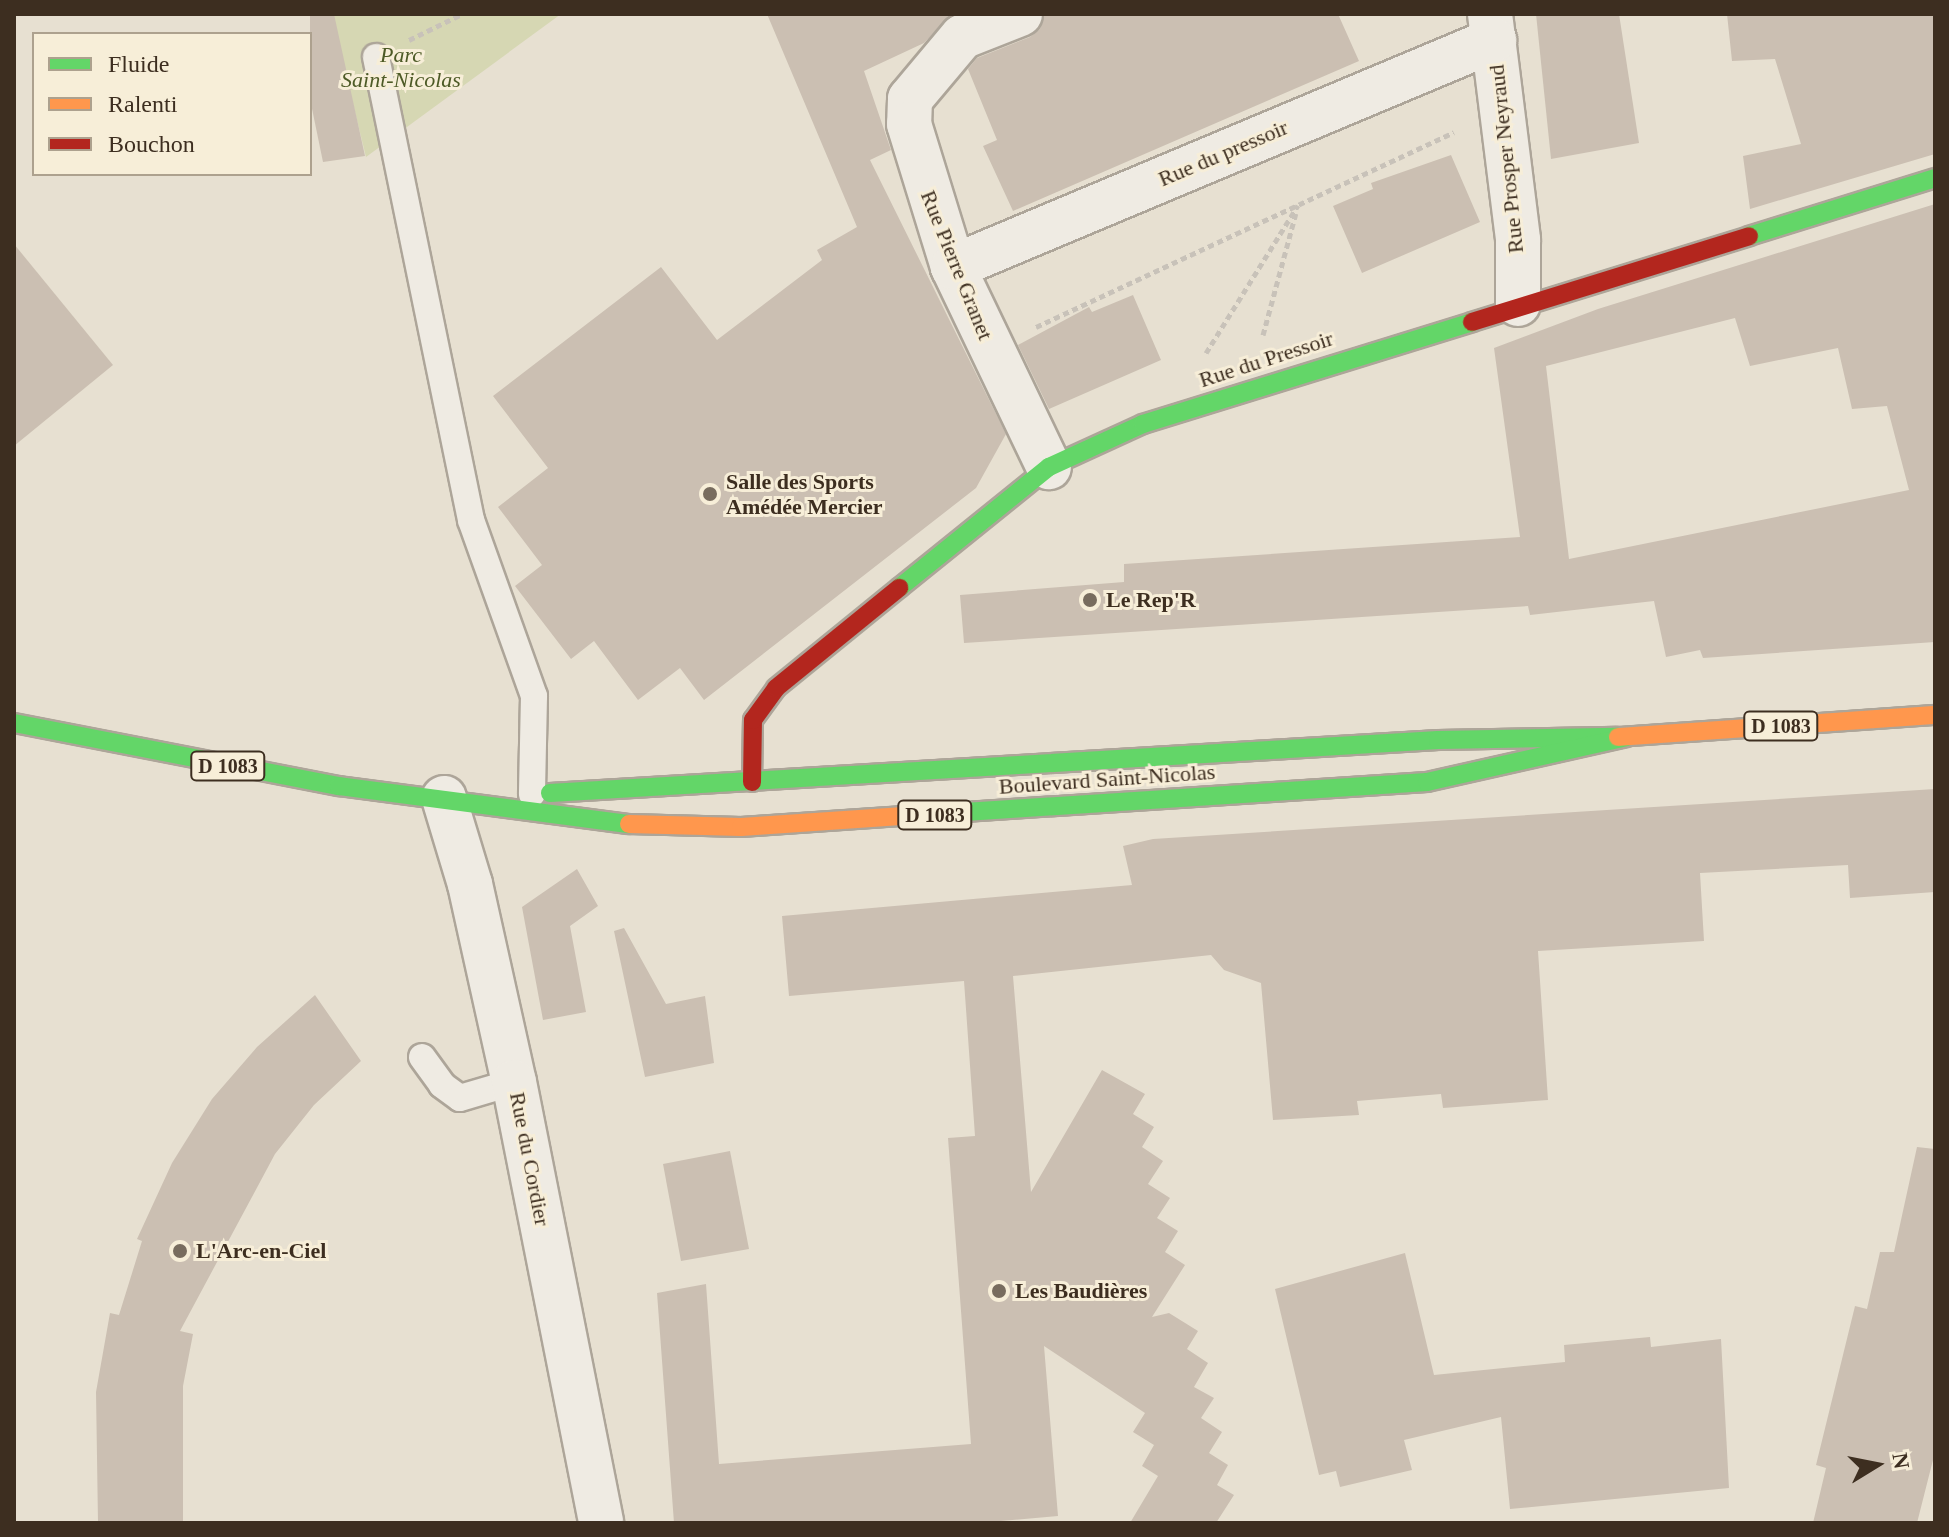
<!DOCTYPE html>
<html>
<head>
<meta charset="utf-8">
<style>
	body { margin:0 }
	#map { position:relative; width:1949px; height:1537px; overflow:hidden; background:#e7e0d1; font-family:Georgia,serif }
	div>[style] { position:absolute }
	.green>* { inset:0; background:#d6d7b3 }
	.building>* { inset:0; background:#cbbfb2 }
	.path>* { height:5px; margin-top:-2.5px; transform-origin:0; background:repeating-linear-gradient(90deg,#c8c2b9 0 6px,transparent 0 10px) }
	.roads { filter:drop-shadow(2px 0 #ada599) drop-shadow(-2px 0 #ada599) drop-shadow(0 2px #ada599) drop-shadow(0 -2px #ada599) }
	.lane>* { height:26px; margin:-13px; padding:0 13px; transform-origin:13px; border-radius:13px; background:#efebe3 }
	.street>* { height:44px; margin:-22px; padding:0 22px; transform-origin:22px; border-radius:22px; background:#efebe3 }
	.fast>* { height:18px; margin:-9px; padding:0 9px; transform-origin:9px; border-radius:9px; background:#63d668 }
	.slow>* { height:18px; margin:-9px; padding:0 9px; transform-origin:9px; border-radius:9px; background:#ff974d }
	.jam>* { height:18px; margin:-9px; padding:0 9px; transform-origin:9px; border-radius:9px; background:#b3261e }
	.dots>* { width:22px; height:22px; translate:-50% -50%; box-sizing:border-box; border:4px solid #f7eed8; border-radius:50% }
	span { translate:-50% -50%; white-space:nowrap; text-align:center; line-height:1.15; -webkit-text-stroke:6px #f7eed8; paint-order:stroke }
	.shield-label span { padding:2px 6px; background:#f7eed8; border:2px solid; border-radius:6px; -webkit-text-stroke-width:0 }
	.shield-label { font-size:20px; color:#3d2e20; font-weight:700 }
	.park-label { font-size:22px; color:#4d5a26; font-style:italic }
	.street-label { font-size:22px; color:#3d2e20 }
	.poi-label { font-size:22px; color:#3d2e20; font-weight:700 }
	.left { translate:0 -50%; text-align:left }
	.frame { position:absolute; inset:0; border:16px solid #3d2e20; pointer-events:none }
	.legend { position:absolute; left:32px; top:32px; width:280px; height:144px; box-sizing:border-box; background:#f7eed8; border:2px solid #ada18e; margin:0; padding:10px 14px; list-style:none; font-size:24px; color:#3d2e20 }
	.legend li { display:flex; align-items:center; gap:16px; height:40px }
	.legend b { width:40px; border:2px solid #ada18e }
	.north { position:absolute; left:1837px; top:1425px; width:80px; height:80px; -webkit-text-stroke:6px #f7eed8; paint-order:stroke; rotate:80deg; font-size:22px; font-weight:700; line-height:32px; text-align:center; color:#3d2e20 }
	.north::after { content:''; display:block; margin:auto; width:28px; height:36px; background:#3d2e20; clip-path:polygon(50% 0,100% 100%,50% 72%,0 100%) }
</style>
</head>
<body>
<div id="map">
	<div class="green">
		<i style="clip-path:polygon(331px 14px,561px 14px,366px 157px)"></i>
	</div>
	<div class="building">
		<i style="clip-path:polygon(310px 14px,334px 14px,365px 156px,323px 162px,310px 99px)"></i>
		<i style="clip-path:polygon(767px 14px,952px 14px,924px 43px,864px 71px,891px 150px,870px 160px,1006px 434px,976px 488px,704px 700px,680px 668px,638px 700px,594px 641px,571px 659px,515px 586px,542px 565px,498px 507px,548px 468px,493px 396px,661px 267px,717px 340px,822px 260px,817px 250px,857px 227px)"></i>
		<i style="clip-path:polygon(1044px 14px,1338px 14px,1359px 61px,1013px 211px,983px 146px,997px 140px,968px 69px,977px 58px,1030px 37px,1040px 29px)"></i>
		<i style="clip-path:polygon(1536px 14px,1619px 14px,1639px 143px,1551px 159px)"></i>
		<i style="clip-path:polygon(1727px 14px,1935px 14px,1935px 154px,1750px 209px,1743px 156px,1801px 144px,1775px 59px,1732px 61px)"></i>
		<i style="clip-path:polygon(1451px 155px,1480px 222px,1362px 273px,1333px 206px,1373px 189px,1371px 183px)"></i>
		<i style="clip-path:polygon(evenodd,1935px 204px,1935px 642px,1703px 658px,1700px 650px,1666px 657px,1654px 601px,1530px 615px,1528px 606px,964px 643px,960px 595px,1124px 582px,1124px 564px,1520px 537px,1494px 348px,1598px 309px,1935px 204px,1735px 318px,1750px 366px,1838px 348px,1852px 409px,1887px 406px,1909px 490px,1569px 559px,1546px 366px,1735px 318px)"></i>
		<i style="clip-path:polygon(14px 244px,113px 365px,14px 446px)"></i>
		<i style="clip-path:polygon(1133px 295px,1161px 360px,1049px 409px,1018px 345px,1089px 307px,1092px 312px)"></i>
		<i style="clip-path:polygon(1935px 789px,1935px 892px,1850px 898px,1848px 865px,1700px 873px,1704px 941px,1538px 951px,1548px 1100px,1443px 1108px,1441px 1094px,1357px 1101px,1359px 1115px,1273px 1120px,1261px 983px,1224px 970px,1211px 955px,1013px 976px,1031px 1192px,1102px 1070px,1145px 1094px,1133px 1114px,1154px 1127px,1142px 1147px,1163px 1161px,1148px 1184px,1170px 1198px,1157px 1218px,1178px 1231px,1165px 1252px,1185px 1265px,1152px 1317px,1169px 1313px,1198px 1331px,1187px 1349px,1208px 1363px,1194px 1387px,1214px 1398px,1201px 1418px,1222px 1432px,1209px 1453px,1228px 1465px,1217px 1485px,1234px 1495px,1216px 1523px,1130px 1523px,1158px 1476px,1142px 1466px,1154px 1445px,1133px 1432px,1145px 1413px,1044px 1346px,1058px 1516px,978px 1523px,674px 1523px,657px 1293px,706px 1284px,719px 1464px,971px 1444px,948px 1138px,975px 1136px,964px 981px,789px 996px,782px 916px,1132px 885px,1123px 846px,1153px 839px)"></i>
		<i style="clip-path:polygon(577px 869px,598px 906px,570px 926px,586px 1012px,543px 1020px,522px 907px)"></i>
		<i style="clip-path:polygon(624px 928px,666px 1004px,705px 996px,714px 1063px,645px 1077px,614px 931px)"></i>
		<i style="clip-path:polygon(315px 995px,361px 1061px,314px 1105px,275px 1154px,180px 1331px,193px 1334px,183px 1386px,183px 1523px,98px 1523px,96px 1392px,110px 1313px,119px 1315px,142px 1241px,137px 1239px,172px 1163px,212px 1099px,257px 1047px)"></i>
		<i style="clip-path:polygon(1917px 1147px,1935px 1149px,1935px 1452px,1917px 1523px,1813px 1523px,1826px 1468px,1816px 1465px,1855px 1306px,1867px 1309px,1880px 1252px,1894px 1252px)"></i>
		<i style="clip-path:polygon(730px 1151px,749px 1249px,681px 1261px,663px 1164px)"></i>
		<i style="clip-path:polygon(1405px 1253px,1434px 1375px,1565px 1362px,1564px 1345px,1650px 1337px,1651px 1347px,1721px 1339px,1729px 1488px,1510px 1509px,1501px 1417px,1404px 1440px,1412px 1470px,1340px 1487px,1336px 1471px,1319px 1475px,1275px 1289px)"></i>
	</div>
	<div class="path">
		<i style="left:409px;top:40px;width:59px;rotate:-26.1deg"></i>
		<i style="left:1036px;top:327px;width:461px;rotate:-25deg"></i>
		<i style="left:1263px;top:335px;width:126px;rotate:-74.9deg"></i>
		<i style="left:1206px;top:353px;width:174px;rotate:-58.1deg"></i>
	</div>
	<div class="roads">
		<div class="lane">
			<i style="left:376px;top:57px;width:473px;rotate:78.4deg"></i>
			<i style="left:471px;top:520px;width:187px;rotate:70.3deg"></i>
			<i style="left:534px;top:696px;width:98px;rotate:91.2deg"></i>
			<i style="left:422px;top:1057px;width:34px;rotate:54deg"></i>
			<i style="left:442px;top:1085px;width:22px;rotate:36deg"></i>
			<i style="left:460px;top:1098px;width:56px;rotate:-16.5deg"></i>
		</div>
		<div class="street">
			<i style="left:1020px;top:14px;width:62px;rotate:158.4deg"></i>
			<i style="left:962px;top:37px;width:81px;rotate:130deg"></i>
			<i style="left:910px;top:99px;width:25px;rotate:92deg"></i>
			<i style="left:909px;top:124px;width:150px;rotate:72.9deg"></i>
			<i style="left:953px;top:267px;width:222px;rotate:64.4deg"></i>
			<i style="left:1490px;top:14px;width:228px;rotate:82.9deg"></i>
			<i style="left:1518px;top:240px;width:64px;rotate:90deg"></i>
			<i style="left:953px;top:267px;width:587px;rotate:-22.76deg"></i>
			<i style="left:444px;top:798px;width:90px;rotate:73.2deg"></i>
			<i style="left:470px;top:884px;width:203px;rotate:77.5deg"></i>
			<i style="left:514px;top:1082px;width:449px;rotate:78.8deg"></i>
		</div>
		<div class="fast">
			<i style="left:1749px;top:236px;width:195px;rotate:-17.3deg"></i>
			<i style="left:899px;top:588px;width:193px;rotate:-38.9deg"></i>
			<i style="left:1049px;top:467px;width:103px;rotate:-24.6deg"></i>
			<i style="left:1143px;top:424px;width:344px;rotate:-17.2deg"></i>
			<i style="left:14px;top:723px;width:331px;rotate:11deg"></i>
			<i style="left:339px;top:786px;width:292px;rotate:7.5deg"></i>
			<i style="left:550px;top:793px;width:890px;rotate:-3.42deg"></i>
			<i style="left:1438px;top:740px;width:180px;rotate:-1deg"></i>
			<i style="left:919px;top:815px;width:509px;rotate:-3.72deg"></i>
			<i style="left:1427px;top:782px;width:205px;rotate:-12.7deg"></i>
		</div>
		<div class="slow">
			<i style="left:1618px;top:737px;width:318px;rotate:-4deg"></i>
			<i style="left:629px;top:824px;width:112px;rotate:1.5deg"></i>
			<i style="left:741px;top:827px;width:178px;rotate:-3.9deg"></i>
		</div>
		<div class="jam">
			<i style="left:1472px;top:322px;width:290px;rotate:-17.2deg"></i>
			<i style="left:752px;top:782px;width:62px;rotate:-89.1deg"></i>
			<i style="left:753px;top:720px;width:39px;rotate:-54deg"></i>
			<i style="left:776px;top:688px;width:159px;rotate:-39.1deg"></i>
		</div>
	</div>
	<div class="dots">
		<i style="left:710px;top:494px;background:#786c5e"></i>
		<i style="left:1090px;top:600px;background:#786c5e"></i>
		<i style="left:180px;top:1251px;background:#786c5e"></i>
		<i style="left:999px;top:1291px;background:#786c5e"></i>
	</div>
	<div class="shield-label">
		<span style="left:1781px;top:726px">D 1083</span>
		<span style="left:228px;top:766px">D 1083</span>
		<span style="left:935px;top:815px">D 1083</span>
	</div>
	<div class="park-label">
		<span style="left:401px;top:67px">Parc<br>Saint-Nicolas</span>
	</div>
	<div class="street-label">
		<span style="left:1223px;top:153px;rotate:-23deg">Rue du pressoir</span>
		<span style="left:1506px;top:159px;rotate:-96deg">Rue Prosper Neyraud</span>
		<span style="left:957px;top:265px;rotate:68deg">Rue Pierre Granet</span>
		<span style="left:1266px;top:359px;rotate:-18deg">Rue du Pressoir</span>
		<span style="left:1107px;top:779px;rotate:-4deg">Boulevard Saint-Nicolas</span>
		<span style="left:530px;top:1159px;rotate:79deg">Rue du Cordier</span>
	</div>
	<div class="poi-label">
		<span class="left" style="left:726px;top:494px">Salle des Sports<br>Amédée Mercier</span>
		<span class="left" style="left:1106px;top:600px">Le Rep'R</span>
		<span class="left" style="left:196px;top:1251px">L'Arc-en-Ciel</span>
		<span class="left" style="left:1015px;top:1291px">Les Baudières</span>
	</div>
	<div class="frame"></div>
	<ul class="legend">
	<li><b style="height:10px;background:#63d668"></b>Fluide</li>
	<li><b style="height:10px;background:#ff974d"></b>Ralenti</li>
	<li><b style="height:10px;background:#b3261e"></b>Bouchon</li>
	</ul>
	<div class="north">N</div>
</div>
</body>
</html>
